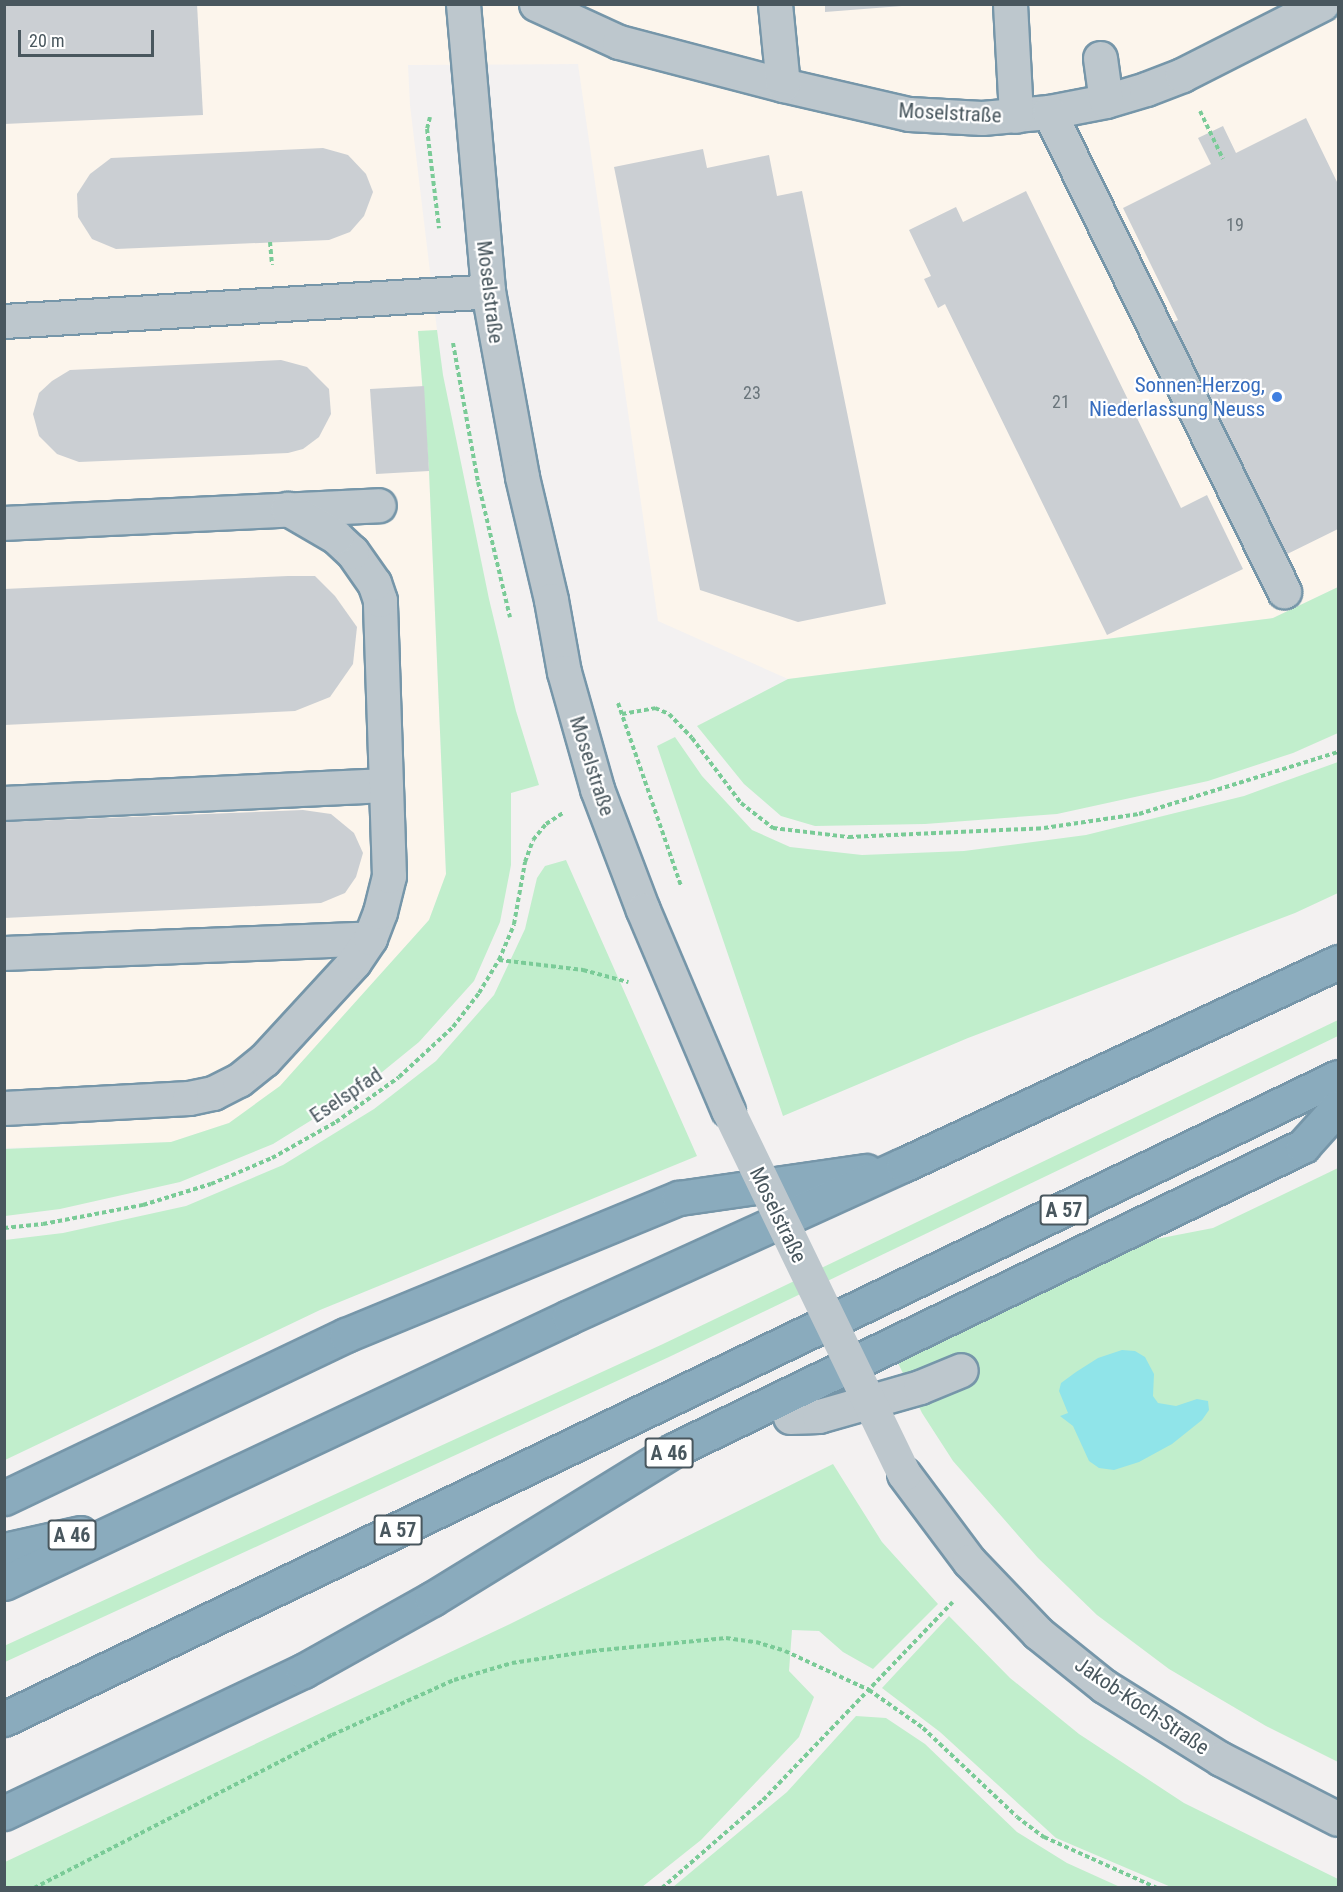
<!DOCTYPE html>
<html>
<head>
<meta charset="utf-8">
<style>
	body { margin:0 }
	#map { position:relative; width:1343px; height:1892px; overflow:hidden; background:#f3f1f1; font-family:"Roboto Condensed",sans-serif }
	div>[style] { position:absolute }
	.commercial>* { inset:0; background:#fcf5ec }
	.green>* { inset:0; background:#c1eecc }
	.water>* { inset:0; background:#90e4e9 }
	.building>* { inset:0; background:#cbcfd3 }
	.path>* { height:4px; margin-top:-2px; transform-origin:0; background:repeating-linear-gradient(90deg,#7acb97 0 4.5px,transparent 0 7.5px) }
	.roads { filter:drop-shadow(2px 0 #7696a9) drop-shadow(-2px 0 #7696a9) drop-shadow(0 2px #7696a9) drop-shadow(0 -2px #7696a9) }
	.minor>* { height:33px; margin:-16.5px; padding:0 16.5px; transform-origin:16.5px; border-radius:16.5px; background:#bdc7cd }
	.highway>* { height:33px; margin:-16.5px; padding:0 16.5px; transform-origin:16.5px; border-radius:16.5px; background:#8aabbd }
	.minor-bridge>* { height:33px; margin:-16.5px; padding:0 16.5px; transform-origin:16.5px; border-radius:16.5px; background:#bdc7cd }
	.dots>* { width:16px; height:16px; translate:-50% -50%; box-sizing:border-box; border:3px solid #fff; border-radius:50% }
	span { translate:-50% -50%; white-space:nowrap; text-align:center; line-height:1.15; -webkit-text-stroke:4.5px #fff; paint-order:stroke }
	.number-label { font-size:18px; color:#6a757b }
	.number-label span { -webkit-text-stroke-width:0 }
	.shield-label span { padding:2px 4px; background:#fff; border:2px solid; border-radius:4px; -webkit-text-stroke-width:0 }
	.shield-label { font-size:20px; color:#49575e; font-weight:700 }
	.street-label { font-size:21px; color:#49575e }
	.shop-label { font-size:21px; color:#366cbe }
	.right { translate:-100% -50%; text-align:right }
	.frame { position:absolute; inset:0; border:6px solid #49575e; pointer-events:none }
	.scale { position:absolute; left:18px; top:30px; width:136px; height:27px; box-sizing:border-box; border:3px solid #49575e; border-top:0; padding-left:8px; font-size:18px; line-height:21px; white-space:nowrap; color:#49575e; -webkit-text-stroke:4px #fff; paint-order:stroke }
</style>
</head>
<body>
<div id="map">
	<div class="commercial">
		<i style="clip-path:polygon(4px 5px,1338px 5px,1338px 587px,1273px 618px,788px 679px,658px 621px,578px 64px,408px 65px,410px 105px,437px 330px,418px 332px,429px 471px,446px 875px,429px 920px,280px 1086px,229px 1123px,171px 1142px,5px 1148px)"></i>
	</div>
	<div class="green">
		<i style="clip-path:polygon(437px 330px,443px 375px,489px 599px,516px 711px,539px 785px,511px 793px,511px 865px,500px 922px,474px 981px,419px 1042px,360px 1090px,273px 1144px,180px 1182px,60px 1209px,5px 1216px,4px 1149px,171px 1142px,229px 1123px,280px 1086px,429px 920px,446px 874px,429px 471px,418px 331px)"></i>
		<i style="clip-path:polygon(1338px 587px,1338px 733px,1293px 753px,1208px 781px,1057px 814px,925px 824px,815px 826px,781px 816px,744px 784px,697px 726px,788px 679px,1273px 618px)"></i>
		<i style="clip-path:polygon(675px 737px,702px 776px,752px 830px,790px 847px,862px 855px,964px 851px,1086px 835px,1244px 796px,1338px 762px,1338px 893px,1295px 913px,968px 1038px,783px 1116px,657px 746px)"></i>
		<i style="clip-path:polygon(566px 860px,697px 1156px,320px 1310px,5px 1460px,5px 1240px,63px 1233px,186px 1206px,283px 1165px,374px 1109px,436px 1061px,494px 995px,525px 929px,537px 878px,545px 866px)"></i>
		<i style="clip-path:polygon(1338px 1020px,1338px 1036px,669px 1357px,5px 1662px,4px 1646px,663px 1344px)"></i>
		<i style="clip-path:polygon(1338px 1168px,1338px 1762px,1266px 1726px,1169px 1669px,1097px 1615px,1038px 1558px,953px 1461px,922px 1413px,898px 1363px,1146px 1241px,1213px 1228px)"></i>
		<i style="clip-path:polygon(833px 1464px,882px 1542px,938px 1604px,873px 1669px,843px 1652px,819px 1631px,792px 1630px,789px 1671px,814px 1697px,799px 1737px,701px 1840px,642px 1887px,5px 1887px,5px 1862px,512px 1623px)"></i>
		<i style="clip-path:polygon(949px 1616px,1010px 1678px,1079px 1734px,1184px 1803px,1338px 1879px,1338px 1887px,1171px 1887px,1056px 1838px,940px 1732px,882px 1688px)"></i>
		<i style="clip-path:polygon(856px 1716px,886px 1718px,925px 1744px,1017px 1832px,1067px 1863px,1120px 1887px,673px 1887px,787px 1792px)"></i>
	</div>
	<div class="water">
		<i style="clip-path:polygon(1122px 1350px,1135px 1351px,1145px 1357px,1154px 1374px,1153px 1396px,1158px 1403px,1176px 1406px,1197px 1399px,1208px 1401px,1209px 1410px,1202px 1420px,1172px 1444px,1139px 1462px,1114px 1470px,1099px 1468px,1089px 1461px,1073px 1426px,1060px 1416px,1068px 1413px,1059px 1391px,1061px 1383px,1076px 1372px,1098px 1358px)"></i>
	</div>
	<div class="building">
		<i style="clip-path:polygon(4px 4px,197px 4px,203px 115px,4px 124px)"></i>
		<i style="clip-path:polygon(825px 4px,902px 4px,902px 6px,825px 12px)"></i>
		<i style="clip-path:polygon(1306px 118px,1338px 184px,1338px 529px,1271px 562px,1157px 330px,1178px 320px,1123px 208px,1211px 164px,1198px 138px,1223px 126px,1236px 153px)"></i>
		<i style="clip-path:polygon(323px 148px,348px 155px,366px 174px,373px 192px,364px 216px,350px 232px,329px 240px,116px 249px,92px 239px,78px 217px,77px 194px,90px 174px,111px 158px)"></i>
		<i style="clip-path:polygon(703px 149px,707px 168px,769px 155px,777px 196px,802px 191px,886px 604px,798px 622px,700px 590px,614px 167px)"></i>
		<i style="clip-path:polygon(1026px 191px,1181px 508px,1207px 495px,1243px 569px,1107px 635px,945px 304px,938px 308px,924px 279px,931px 276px,909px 230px,956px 207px,963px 222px)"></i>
		<i style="clip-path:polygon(281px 360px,307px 367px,329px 389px,331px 414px,319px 437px,303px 449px,288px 453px,79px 462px,57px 454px,39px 436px,33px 414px,39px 393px,52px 381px,70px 370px)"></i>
		<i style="clip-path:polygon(424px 386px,429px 471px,376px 474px,370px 389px)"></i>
		<i style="clip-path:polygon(288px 576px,315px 576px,335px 596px,357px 627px,353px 664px,330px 697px,295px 711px,4px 725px,4px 589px)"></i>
		<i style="clip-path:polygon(303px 810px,331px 814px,354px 833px,363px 853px,356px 877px,345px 893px,321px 903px,4px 918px,4px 822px)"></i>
	</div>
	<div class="path">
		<i style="left:1200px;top:111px;width:53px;rotate:64.4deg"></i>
		<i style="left:430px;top:117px;width:12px;rotate:104deg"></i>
		<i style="left:427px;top:129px;width:100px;rotate:83.1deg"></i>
		<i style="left:270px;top:242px;width:23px;rotate:85deg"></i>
		<i style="left:453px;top:343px;width:141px;rotate:79.8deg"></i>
		<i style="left:478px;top:482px;width:139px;rotate:76.7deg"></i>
		<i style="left:618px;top:703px;width:194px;rotate:71deg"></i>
		<i style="left:622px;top:714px;width:34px;rotate:-10deg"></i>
		<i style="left:655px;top:708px;width:15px;rotate:23deg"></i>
		<i style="left:669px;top:714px;width:33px;rotate:46deg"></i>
		<i style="left:692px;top:738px;width:81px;rotate:53deg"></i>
		<i style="left:741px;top:803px;width:41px;rotate:38deg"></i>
		<i style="left:773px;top:828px;width:77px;rotate:6.8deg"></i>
		<i style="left:849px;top:837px;width:195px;rotate:-2.6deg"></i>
		<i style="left:1044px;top:828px;width:96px;rotate:-8.4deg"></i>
		<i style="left:1139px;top:814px;width:208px;rotate:-17.3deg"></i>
		<i style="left:499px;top:960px;width:85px;rotate:6.8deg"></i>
		<i style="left:583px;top:970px;width:47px;rotate:14.9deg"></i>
		<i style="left:4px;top:1228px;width:39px;rotate:-6deg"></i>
		<i style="left:43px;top:1224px;width:102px;rotate:-10.8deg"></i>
		<i style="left:143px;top:1205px;width:71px;rotate:-17.2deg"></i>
		<i style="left:211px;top:1184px;width:66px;rotate:-23.1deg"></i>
		<i style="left:272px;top:1158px;width:73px;rotate:-29.4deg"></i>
		<i style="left:336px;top:1122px;width:77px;rotate:-35.5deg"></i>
		<i style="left:399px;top:1077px;width:74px;rotate:-42.8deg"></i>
		<i style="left:453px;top:1027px;width:43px;rotate:-52.6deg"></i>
		<i style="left:479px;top:993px;width:39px;rotate:-59deg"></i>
		<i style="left:499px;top:960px;width:39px;rotate:-67deg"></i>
		<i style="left:514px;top:924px;width:63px;rotate:-79.9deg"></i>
		<i style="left:525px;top:862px;width:23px;rotate:-70deg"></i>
		<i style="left:533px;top:840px;width:21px;rotate:-51deg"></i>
		<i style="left:546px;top:824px;width:20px;rotate:-33deg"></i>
		<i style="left:34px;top:1888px;width:335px;rotate:-27.2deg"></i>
		<i style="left:332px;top:1735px;width:134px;rotate:-24.3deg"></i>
		<i style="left:454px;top:1680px;width:60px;rotate:-16.3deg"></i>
		<i style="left:512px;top:1663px;width:81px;rotate:-8.5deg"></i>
		<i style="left:592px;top:1651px;width:135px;rotate:-5.5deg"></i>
		<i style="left:726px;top:1638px;width:30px;rotate:8deg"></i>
		<i style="left:756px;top:1642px;width:30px;rotate:17deg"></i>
		<i style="left:785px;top:1651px;width:93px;rotate:24.9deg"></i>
		<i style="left:869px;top:1690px;width:66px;rotate:35.1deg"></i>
		<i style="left:923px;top:1728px;width:129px;rotate:43.4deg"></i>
		<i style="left:1017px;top:1817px;width:34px;rotate:37deg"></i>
		<i style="left:1044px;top:1837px;width:124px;rotate:24.3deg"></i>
		<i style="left:662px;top:1888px;width:134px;rotate:-41.1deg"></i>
		<i style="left:763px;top:1800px;width:274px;rotate:-46.2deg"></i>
	</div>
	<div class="roads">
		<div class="minor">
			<i style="left:463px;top:4px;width:288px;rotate:85deg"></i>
			<i style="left:488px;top:291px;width:189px;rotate:79.6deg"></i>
			<i style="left:522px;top:477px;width:126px;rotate:76.7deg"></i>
			<i style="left:551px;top:600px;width:73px;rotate:79.8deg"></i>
			<i style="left:564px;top:672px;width:122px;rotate:74.2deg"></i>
			<i style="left:597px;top:789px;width:129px;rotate:69.2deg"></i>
			<i style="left:643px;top:910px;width:217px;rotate:67deg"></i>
			<i style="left:536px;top:4px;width:91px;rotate:24.6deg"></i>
			<i style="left:619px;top:42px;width:170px;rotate:14.7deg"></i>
			<i style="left:783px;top:85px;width:129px;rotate:13deg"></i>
			<i style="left:909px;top:114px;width:73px;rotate:3.1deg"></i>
			<i style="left:982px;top:118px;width:67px;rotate:-5.1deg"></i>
			<i style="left:1049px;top:112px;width:58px;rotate:-10.9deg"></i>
			<i style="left:1106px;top:101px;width:42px;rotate:-16.7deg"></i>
			<i style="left:1146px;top:89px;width:39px;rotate:-21deg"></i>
			<i style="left:1182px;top:75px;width:157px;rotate:-26.9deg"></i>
			<i style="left:775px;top:4px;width:81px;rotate:84.4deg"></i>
			<i style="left:1010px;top:4px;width:112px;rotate:86.9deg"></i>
			<i style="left:1100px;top:58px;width:43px;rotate:82.1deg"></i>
			<i style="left:1049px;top:112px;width:534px;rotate:63.87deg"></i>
			<i style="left:4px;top:321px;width:485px;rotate:-3.5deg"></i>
			<i style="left:4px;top:523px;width:375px;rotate:-2.7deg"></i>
			<i style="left:4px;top:803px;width:382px;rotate:-2.7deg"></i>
			<i style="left:4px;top:953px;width:366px;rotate:-2.3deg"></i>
			<i style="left:4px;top:1108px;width:185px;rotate:-3.1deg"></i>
			<i style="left:189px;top:1098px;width:25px;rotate:-12deg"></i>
			<i style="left:213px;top:1093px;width:29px;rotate:-27deg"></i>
			<i style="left:239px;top:1080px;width:32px;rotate:-39deg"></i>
			<i style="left:264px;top:1060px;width:133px;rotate:-47.4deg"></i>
			<i style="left:354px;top:962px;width:29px;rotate:-56deg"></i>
			<i style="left:370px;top:938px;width:28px;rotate:-69deg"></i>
			<i style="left:380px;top:912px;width:37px;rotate:-76deg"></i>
			<i style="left:389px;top:876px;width:276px;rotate:-91.9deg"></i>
			<i style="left:380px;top:600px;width:18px;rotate:-109deg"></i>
			<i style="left:374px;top:583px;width:38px;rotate:-125deg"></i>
			<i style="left:352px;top:552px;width:22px;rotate:-137deg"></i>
			<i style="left:336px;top:537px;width:56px;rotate:-149.7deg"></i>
			<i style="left:790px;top:1417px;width:29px;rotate:-2deg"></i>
			<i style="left:819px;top:1416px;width:105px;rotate:-16deg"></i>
			<i style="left:920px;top:1387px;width:44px;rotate:-22.5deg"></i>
			<i style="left:904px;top:1474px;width:109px;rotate:53.2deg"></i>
			<i style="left:969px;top:1561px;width:100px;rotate:46.2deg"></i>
			<i style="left:1038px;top:1633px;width:85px;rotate:38.8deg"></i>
			<i style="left:1104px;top:1686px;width:138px;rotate:32deg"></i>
			<i style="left:1221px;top:1759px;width:131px;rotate:27.1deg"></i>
		</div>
		<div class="highway">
			<i style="left:4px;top:1498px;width:379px;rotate:-25.5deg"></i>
			<i style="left:346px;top:1335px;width:360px;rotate:-22.4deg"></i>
			<i style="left:679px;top:1198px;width:189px;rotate:-8.2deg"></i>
			<i style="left:4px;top:1550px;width:78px;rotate:-12.6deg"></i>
			<i style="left:4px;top:1583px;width:624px;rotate:-25.21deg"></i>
			<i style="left:569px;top:1317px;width:367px;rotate:-24.5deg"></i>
			<i style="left:903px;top:1165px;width:480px;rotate:-25deg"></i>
			<i style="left:4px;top:1719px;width:1480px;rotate:-25.7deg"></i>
			<i style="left:4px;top:1813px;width:331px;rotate:-25.4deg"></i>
			<i style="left:303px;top:1671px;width:148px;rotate:-29.2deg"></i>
			<i style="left:432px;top:1599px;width:284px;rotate:-31.6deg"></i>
			<i style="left:674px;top:1450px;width:699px;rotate:-25.79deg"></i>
			<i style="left:1303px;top:1146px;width:52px;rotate:-48.1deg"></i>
		</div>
	</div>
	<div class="minor-bridge">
		<i style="left:728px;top:1110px;width:404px;rotate:64.2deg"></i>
	</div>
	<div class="dots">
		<i style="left:1277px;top:397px;background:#3f7fe0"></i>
	</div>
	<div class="number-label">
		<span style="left:1235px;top:225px">19</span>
		<span style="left:752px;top:393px">23</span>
		<span style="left:1061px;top:402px">21</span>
	</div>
	<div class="shield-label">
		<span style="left:1064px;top:1210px">A 57</span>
		<span style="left:669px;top:1453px">A 46</span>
		<span style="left:398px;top:1530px">A 57</span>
		<span style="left:72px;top:1535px">A 46</span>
	</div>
	<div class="street-label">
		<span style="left:950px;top:113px;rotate:3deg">Moselstraße</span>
		<span style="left:490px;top:292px;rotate:83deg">Moselstraße</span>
		<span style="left:592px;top:766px;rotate:72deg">Moselstraße</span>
		<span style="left:346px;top:1095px;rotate:-34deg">Eselspfad</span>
		<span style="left:778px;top:1215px;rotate:64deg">Moselstraße</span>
		<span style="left:1142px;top:1706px;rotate:34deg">Jakob-Koch-Straße</span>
	</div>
	<div class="shop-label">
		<span class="right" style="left:1265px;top:397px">Sonnen-Herzog,<br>Niederlassung Neuss</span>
	</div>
	<div class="frame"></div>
	<div class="scale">20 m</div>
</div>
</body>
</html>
